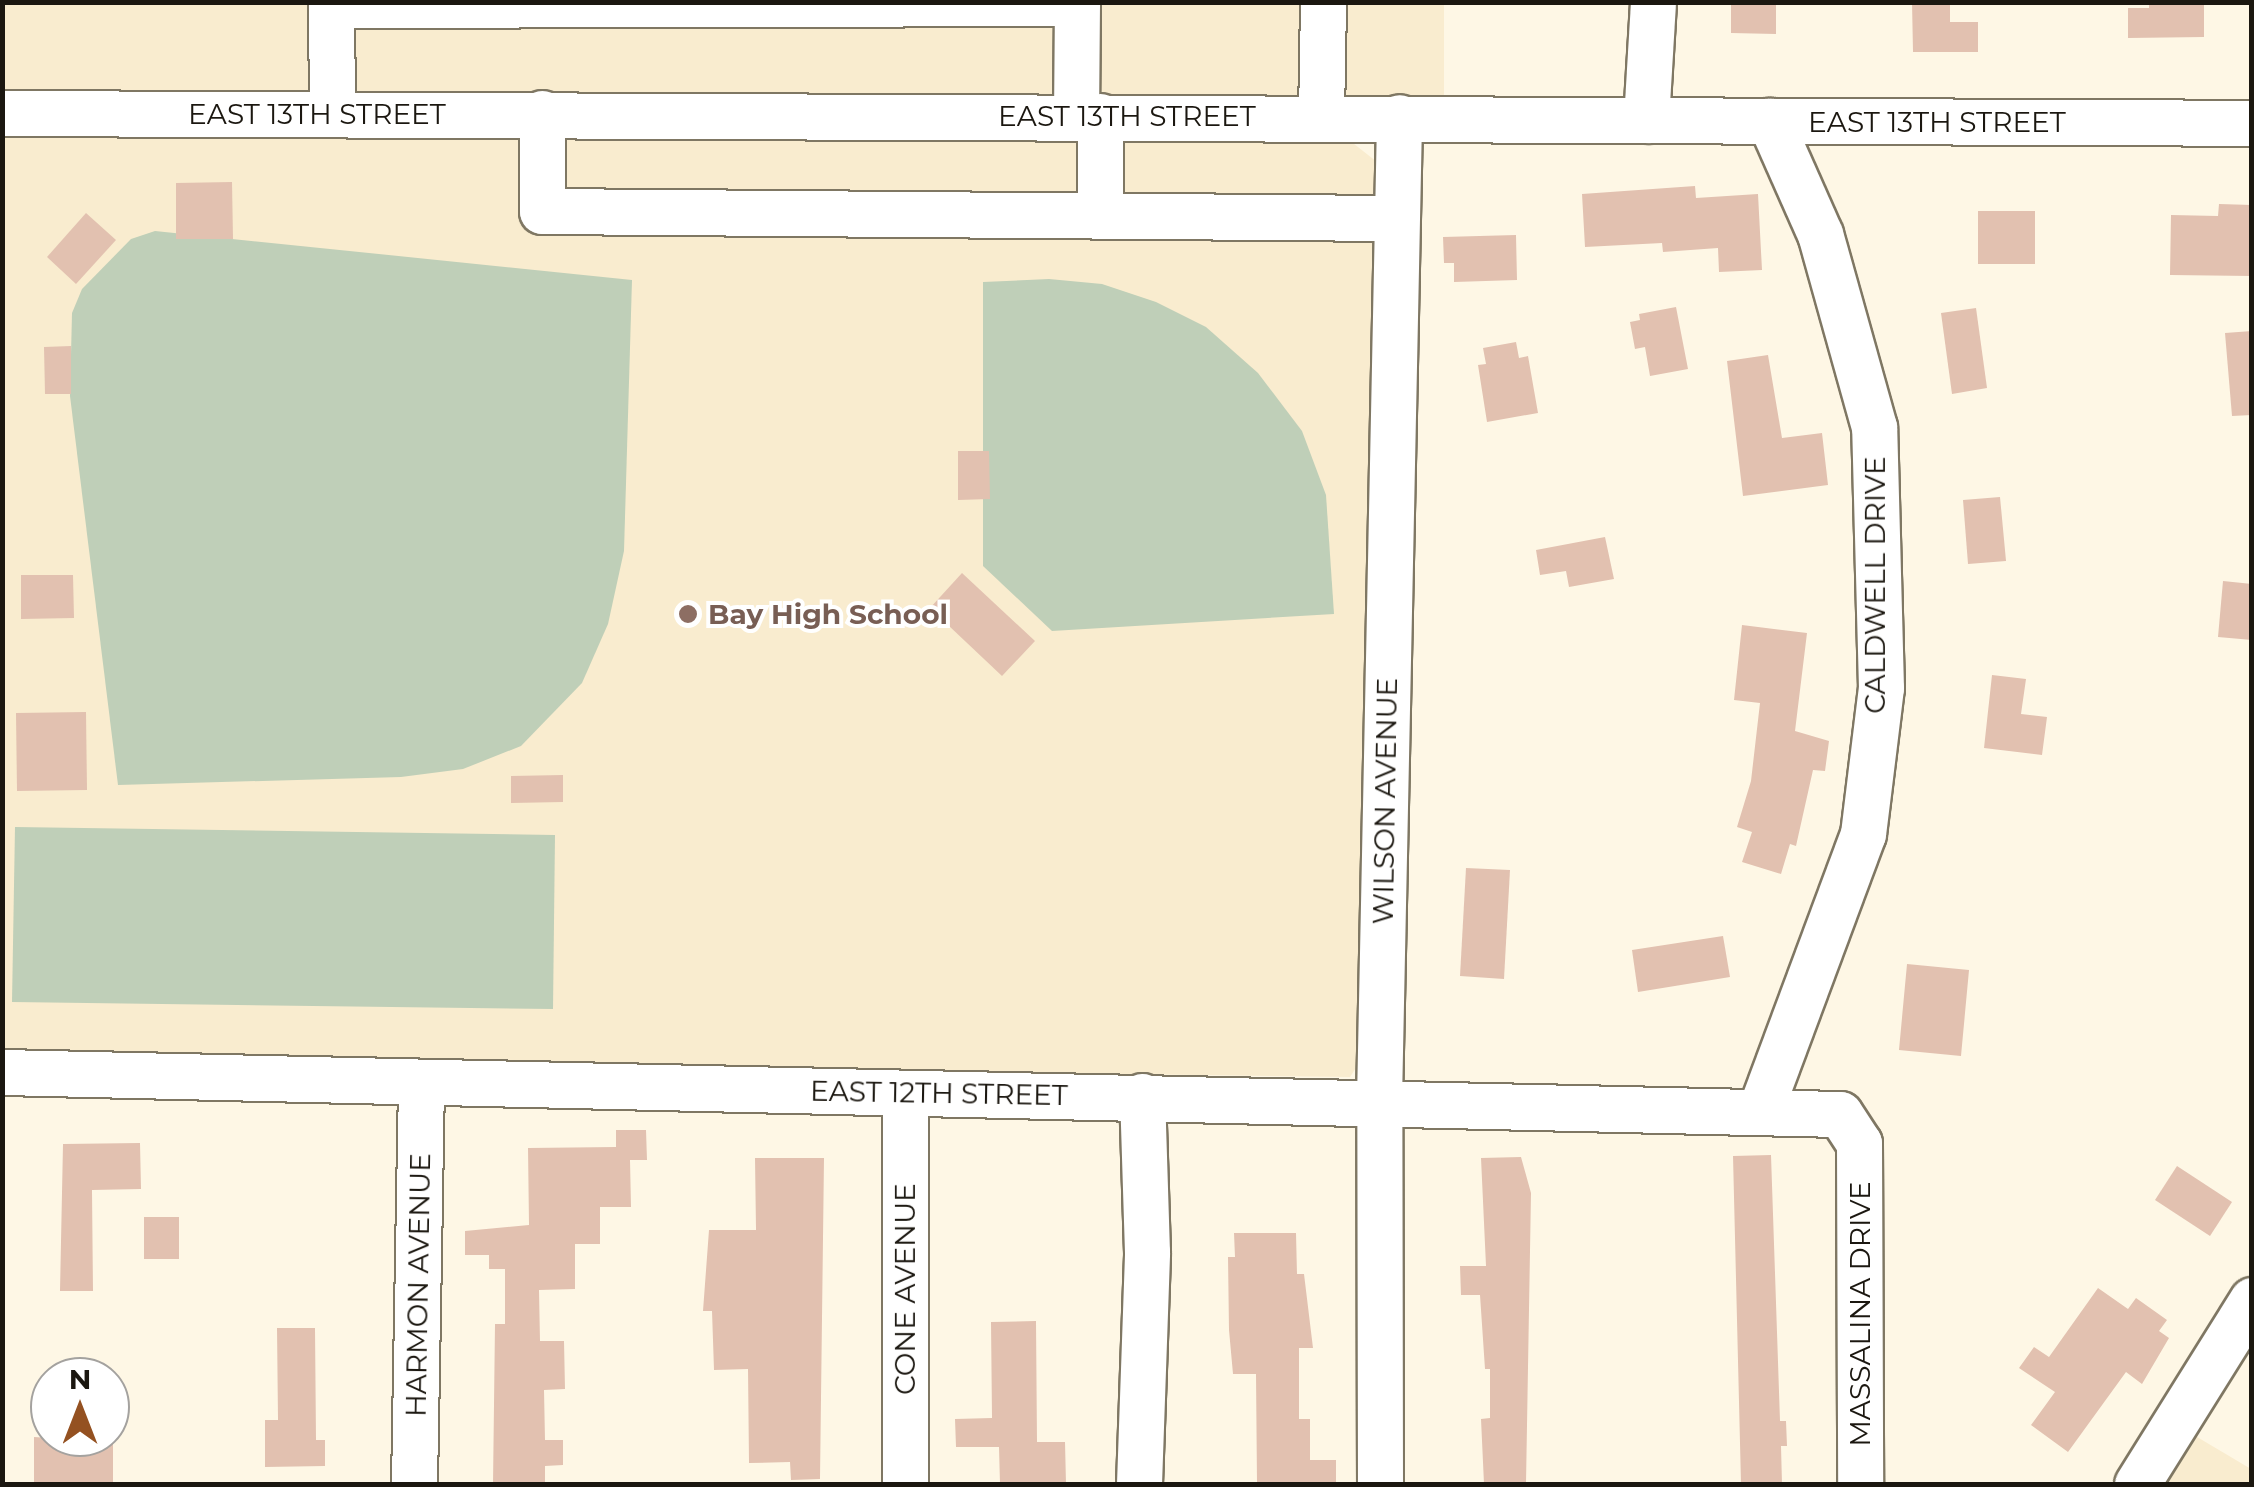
<!DOCTYPE html>
<html>
<head>
<meta charset="utf-8">
<style>
	body { margin:0 }
	#map { position:relative; width:2254px; height:1487px; overflow:hidden; background:#fef7e5; font-family:Montserrat,sans-serif }
	div>[style] { position:absolute }
	.built>* { inset:0; background:#f9eccf }
	.green>* { inset:0; background:#bfcfb8 }
	.building>* { inset:0; background:#e2c1b0 }
	.roads { filter:drop-shadow(2px 0 #7f7763) drop-shadow(-2px 0 #7f7763) drop-shadow(0 2px #7f7763) drop-shadow(0 -2px #7f7763) }
	.minor>* { height:45px; margin:-22.5px; padding:0 22.5px; transform-origin:22.5px; border-radius:22.5px; background:#fff }
	.dots>* { width:28px; height:28px; translate:-50% -50%; box-sizing:border-box; border:5px solid #fff; border-radius:50% }
	span { translate:-50% -50%; white-space:nowrap; text-align:center; line-height:1.15; -webkit-text-stroke:8px #fff; paint-order:stroke }
	.street-label { font-size:28px; color:#1b1710 }
	.education-label { font-size:28px; color:#785e54; font-weight:700 }
	.left { translate:0 -50%; text-align:left }
	.frame { position:absolute; inset:0; border:5px solid #1b1710; pointer-events:none }
	.north { position:absolute; left:30px; top:1357px; width:100px; height:100px; box-sizing:border-box; background:#fff; border:2px solid #a4a29f; border-radius:50%; rotate:0deg; font-size:28px; font-weight:700; line-height:40px; text-align:center; color:#1b1710 }
	.north::after { content:''; display:block; margin:auto; width:35px; height:45px; background:#945121; clip-path:polygon(50% 0,100% 100%,50% 72%,0 100%) }
</style>
</head>
<body>
<div id="map">
	<div class="built">
		<i style="clip-path:polygon(2px 3px,1444px 3px,1444px 102px,3px 96px)"></i>
		<i style="clip-path:polygon(756px 131px,1349px 140px,1377px 162px,1365px 1054px,1350px 1077px,3px 1059px,3px 138px)"></i>
		<i style="clip-path:polygon(2187px 1431px,2251px 1469px,2251px 1484px,2153px 1484px)"></i>
	</div>
	<div class="green">
		<i style="clip-path:polygon(155px 231px,632px 280px,624px 551px,608px 624px,582px 683px,521px 746px,463px 769px,401px 777px,118px 785px,70px 396px,72px 313px,82px 289px,131px 239px)"></i>
		<i style="clip-path:polygon(1049px 279px,1102px 284px,1156px 302px,1206px 327px,1258px 373px,1302px 431px,1326px 495px,1334px 614px,1052px 631px,983px 566px,983px 282px)"></i>
		<i style="clip-path:polygon(15px 827px,555px 835px,553px 1009px,12px 1002px)"></i>
	</div>
	<div class="building">
		<i style="clip-path:polygon(1731px 2px,1776px 2px,1776px 34px,1731px 33px)"></i>
		<i style="clip-path:polygon(1912px 2px,1950px 2px,1950px 22px,1978px 22px,1978px 52px,1913px 52px)"></i>
		<i style="clip-path:polygon(2149px 2px,2204px 2px,2204px 37px,2128px 38px,2128px 8px,2149px 8px)"></i>
		<i style="clip-path:polygon(232px 182px,233px 239px,176px 239px,176px 183px)"></i>
		<i style="clip-path:polygon(1695px 186px,1696px 198px,1758px 194px,1762px 270px,1719px 272px,1718px 248px,1663px 252px,1662px 243px,1585px 247px,1582px 194px)"></i>
		<i style="clip-path:polygon(2219px 204px,2252px 205px,2252px 276px,2170px 275px,2171px 215px,2218px 216px)"></i>
		<i style="clip-path:polygon(1978px 211px,2035px 211px,2035px 264px,1978px 264px)"></i>
		<i style="clip-path:polygon(86px 213px,116px 240px,76px 284px,47px 257px)"></i>
		<i style="clip-path:polygon(1516px 235px,1517px 280px,1454px 282px,1454px 263px,1444px 263px,1443px 237px)"></i>
		<i style="clip-path:polygon(1676px 307px,1688px 369px,1650px 376px,1645px 347px,1635px 349px,1630px 322px,1640px 320px,1639px 314px)"></i>
		<i style="clip-path:polygon(1976px 308px,1987px 388px,1952px 394px,1941px 313px)"></i>
		<i style="clip-path:polygon(2252px 331px,2252px 415px,2232px 416px,2225px 333px)"></i>
		<i style="clip-path:polygon(1516px 342px,1519px 358px,1528px 356px,1538px 413px,1487px 422px,1478px 365px,1486px 364px,1483px 348px)"></i>
		<i style="clip-path:polygon(71px 346px,71px 394px,45px 394px,44px 347px)"></i>
		<i style="clip-path:polygon(1768px 355px,1782px 438px,1822px 433px,1828px 485px,1743px 496px,1727px 361px)"></i>
		<i style="clip-path:polygon(958px 451px,989px 451px,990px 499px,958px 500px)"></i>
		<i style="clip-path:polygon(2000px 497px,2006px 561px,1968px 564px,1963px 500px)"></i>
		<i style="clip-path:polygon(1605px 537px,1614px 579px,1569px 587px,1566px 571px,1540px 575px,1536px 550px)"></i>
		<i style="clip-path:polygon(962px 573px,1035px 641px,1002px 676px,930px 608px)"></i>
		<i style="clip-path:polygon(21px 575px,73px 575px,74px 618px,21px 619px)"></i>
		<i style="clip-path:polygon(2223px 581px,2252px 584px,2252px 640px,2218px 637px)"></i>
		<i style="clip-path:polygon(1742px 625px,1807px 633px,1795px 731px,1829px 741px,1825px 771px,1813px 770px,1796px 846px,1790px 844px,1781px 874px,1742px 862px,1752px 832px,1737px 827px,1751px 781px,1760px 703px,1734px 700px)"></i>
		<i style="clip-path:polygon(1992px 675px,2026px 679px,2021px 714px,2047px 717px,2042px 755px,1984px 748px)"></i>
		<i style="clip-path:polygon(86px 712px,87px 790px,17px 791px,16px 713px)"></i>
		<i style="clip-path:polygon(563px 775px,563px 802px,511px 803px,511px 776px)"></i>
		<i style="clip-path:polygon(1466px 868px,1510px 870px,1504px 979px,1460px 976px)"></i>
		<i style="clip-path:polygon(1723px 936px,1730px 977px,1638px 992px,1632px 950px)"></i>
		<i style="clip-path:polygon(1907px 964px,1969px 970px,1961px 1056px,1899px 1050px)"></i>
		<i style="clip-path:polygon(616px 1130px,646px 1130px,647px 1160px,630px 1160px,631px 1207px,600px 1207px,600px 1244px,575px 1244px,575px 1289px,539px 1290px,540px 1341px,564px 1341px,565px 1389px,544px 1390px,545px 1440px,563px 1440px,563px 1465px,545px 1466px,545px 1482px,493px 1484px,495px 1324px,505px 1324px,505px 1269px,489px 1269px,489px 1255px,465px 1255px,465px 1231px,529px 1225px,528px 1148px,616px 1147px)"></i>
		<i style="clip-path:polygon(140px 1143px,141px 1189px,92px 1190px,93px 1291px,60px 1291px,63px 1144px)"></i>
		<i style="clip-path:polygon(1771px 1155px,1780px 1421px,1786px 1421px,1787px 1446px,1781px 1446px,1782px 1484px,1741px 1484px,1733px 1156px)"></i>
		<i style="clip-path:polygon(1521px 1157px,1531px 1193px,1526px 1484px,1484px 1484px,1481px 1419px,1490px 1418px,1490px 1369px,1485px 1369px,1480px 1295px,1461px 1295px,1460px 1266px,1486px 1266px,1481px 1158px)"></i>
		<i style="clip-path:polygon(755px 1158px,824px 1158px,820px 1479px,791px 1480px,790px 1462px,749px 1463px,748px 1369px,714px 1370px,712px 1311px,703px 1311px,709px 1230px,756px 1230px)"></i>
		<i style="clip-path:polygon(2177px 1166px,2232px 1202px,2210px 1236px,2155px 1200px)"></i>
		<i style="clip-path:polygon(144px 1217px,179px 1217px,179px 1259px,144px 1259px)"></i>
		<i style="clip-path:polygon(1234px 1233px,1296px 1233px,1297px 1274px,1304px 1274px,1313px 1348px,1299px 1348px,1299px 1419px,1310px 1419px,1310px 1460px,1336px 1460px,1336px 1484px,1257px 1484px,1256px 1374px,1233px 1374px,1229px 1330px,1228px 1257px,1235px 1257px)"></i>
		<i style="clip-path:polygon(2098px 1288px,2128px 1309px,2136px 1298px,2167px 1320px,2159px 1331px,2169px 1338px,2142px 1384px,2126px 1372px,2068px 1452px,2031px 1425px,2055px 1392px,2019px 1368px,2034px 1347px,2049px 1357px)"></i>
		<i style="clip-path:polygon(1036px 1321px,1037px 1442px,1065px 1442px,1066px 1484px,1000px 1484px,999px 1447px,956px 1447px,955px 1419px,992px 1418px,991px 1322px)"></i>
		<i style="clip-path:polygon(277px 1328px,315px 1328px,316px 1440px,325px 1440px,325px 1466px,265px 1467px,265px 1420px,278px 1420px)"></i>
		<i style="clip-path:polygon(34px 1437px,113px 1442px,113px 1484px,34px 1484px)"></i>
	</div>
	<div class="roads">
		<div class="minor">
			<i style="left:2px;top:113px;width:2250px;rotate:0.25deg"></i>
			<i style="left:542px;top:113px;width:98px;rotate:90deg"></i>
			<i style="left:542px;top:211px;width:854px;rotate:0.47deg"></i>
			<i style="left:332px;top:114px;width:109px;rotate:-90.5deg"></i>
			<i style="left:331px;top:5px;width:746px;rotate:-0.15deg"></i>
			<i style="left:1077px;top:3px;width:112px;rotate:90.5deg"></i>
			<i style="left:1321px;top:117px;width:115px;rotate:-89deg"></i>
			<i style="left:1646px;top:120px;width:118px;rotate:-86.6deg"></i>
			<i style="left:1100px;top:213px;width:97px;rotate:-90deg"></i>
			<i style="left:2px;top:1072px;width:1838px;rotate:1.31deg"></i>
			<i style="left:1840px;top:1114px;width:35px;rotate:57deg"></i>
			<i style="left:1859px;top:1143px;width:341px;rotate:89.8deg"></i>
			<i style="left:905px;top:1093px;width:391px;rotate:90deg"></i>
			<i style="left:1761px;top:1108px;width:292px;rotate:-69.6deg"></i>
			<i style="left:1863px;top:834px;width:147px;rotate:-83deg"></i>
			<i style="left:1881px;top:688px;width:261px;rotate:-91.5deg"></i>
			<i style="left:1874px;top:427px;width:200px;rotate:-105.6deg"></i>
			<i style="left:1820px;top:234px;width:124px;rotate:-113.9deg"></i>
			<i style="left:414px;top:1484px;width:399px;rotate:-89deg"></i>
			<i style="left:1139px;top:1484px;width:232px;rotate:-88deg"></i>
			<i style="left:1147px;top:1252px;width:156px;rotate:-91.8deg"></i>
			<i style="left:1380px;top:1484px;width:384px;rotate:-90.1deg"></i>
			<i style="left:1379px;top:1100px;width:983px;rotate:-88.83deg"></i>
			<i style="left:2137px;top:1484px;width:217px;rotate:-58deg"></i>
		</div>
	</div>
	<div class="dots">
		<i style="left:688px;top:614px;background:#8d6e63"></i>
	</div>
	<div class="street-label">
		<span style="left:317px;top:114px">EAST 13TH STREET</span>
		<span style="left:1127px;top:116px">EAST 13TH STREET</span>
		<span style="left:1937px;top:122px">EAST 13TH STREET</span>
		<span style="left:1875px;top:585px;rotate:-90deg">CALDWELL DRIVE</span>
		<span style="left:1385px;top:801px;rotate:-89deg">WILSON AVENUE</span>
		<span style="left:939px;top:1093px;rotate:1deg">EAST 12TH STREET</span>
		<span style="left:418px;top:1285px;rotate:-89deg">HARMON AVENUE</span>
		<span style="left:905px;top:1289px;rotate:-90deg">CONE AVENUE</span>
		<span style="left:1860px;top:1314px;rotate:-90deg">MASSALINA DRIVE</span>
	</div>
	<div class="education-label">
		<span class="left" style="left:708px;top:614px">Bay High School</span>
	</div>
	<div class="frame"></div>
	<div class="north">N</div>
</div>
</body>
</html>
